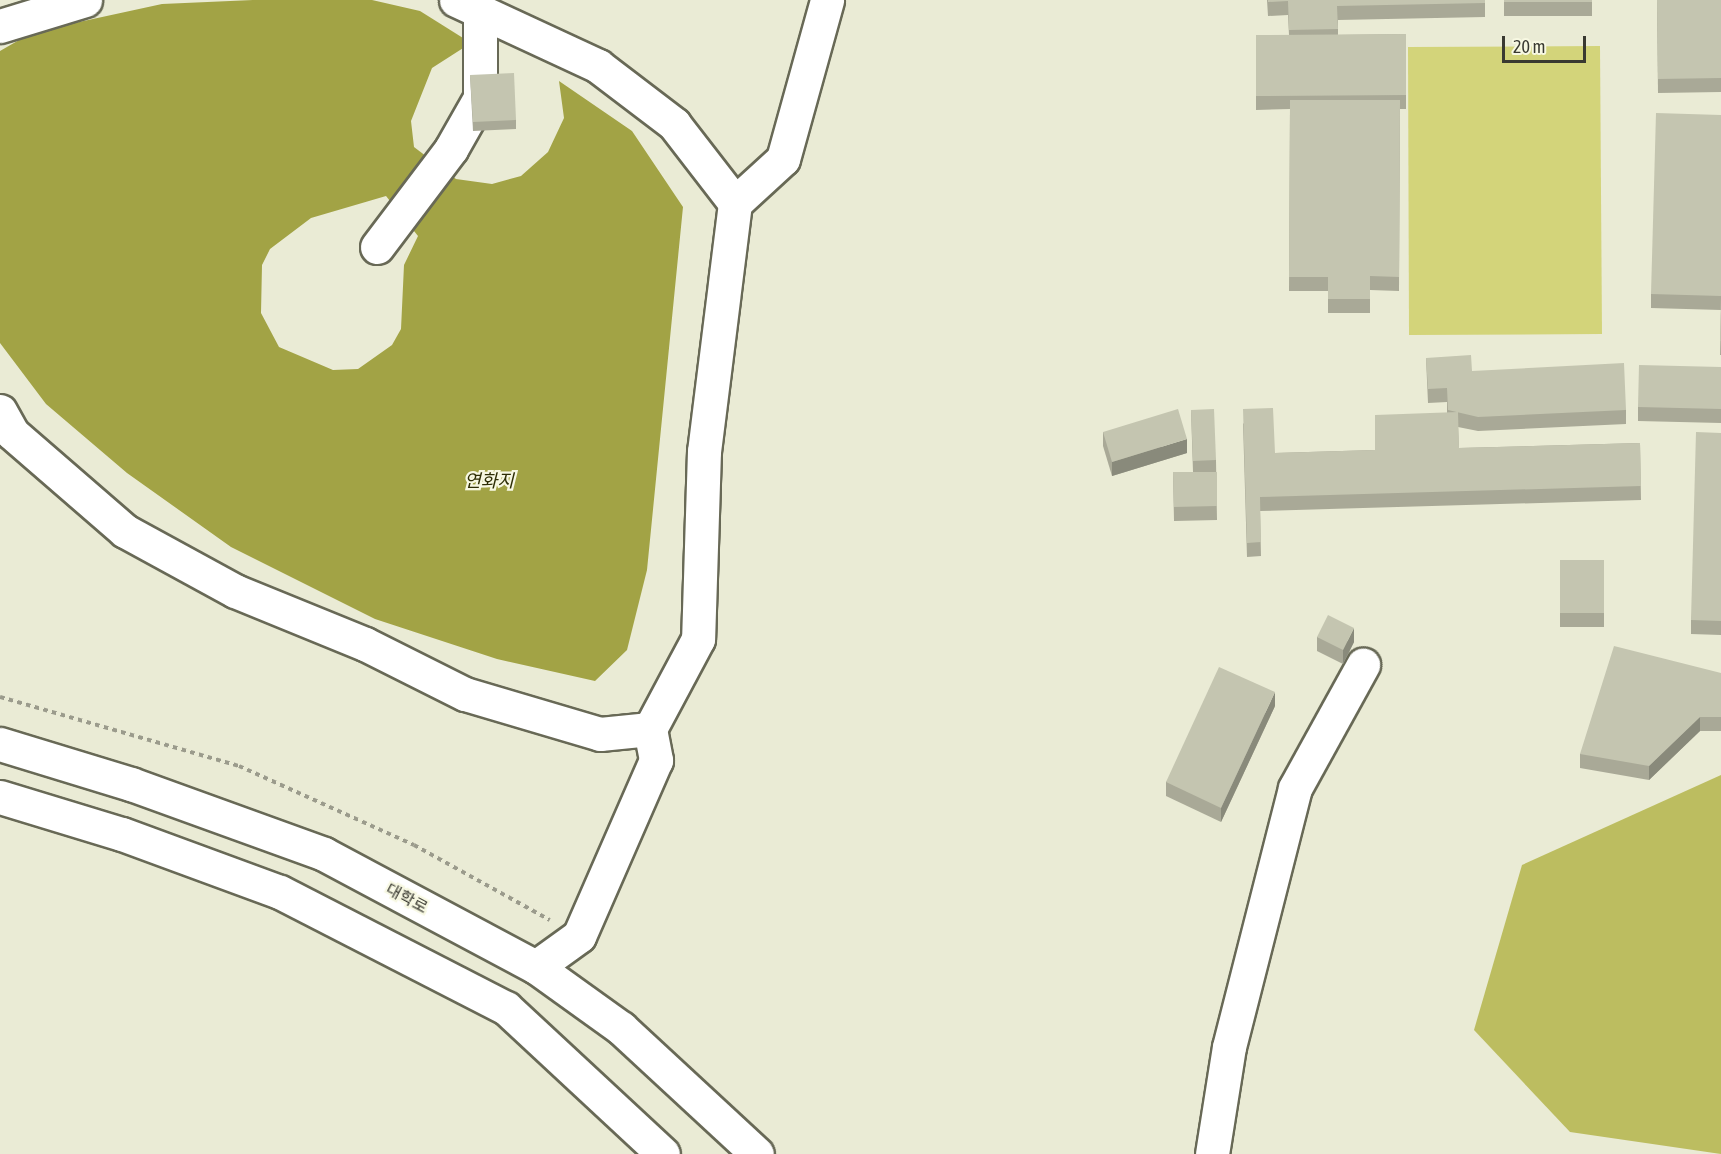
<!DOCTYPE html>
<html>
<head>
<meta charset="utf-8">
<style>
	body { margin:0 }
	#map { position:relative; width:1721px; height:1154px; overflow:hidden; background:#eaebd5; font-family:"Asap Condensed","Noto Sans KR",sans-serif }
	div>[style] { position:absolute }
	.green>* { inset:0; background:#d3d47a }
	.forest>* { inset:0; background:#bcbd60 }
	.water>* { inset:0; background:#a2a345 }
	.path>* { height:4px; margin-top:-2px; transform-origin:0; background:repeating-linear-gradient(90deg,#9b9b8c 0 4.5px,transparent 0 9px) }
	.roads { filter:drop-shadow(2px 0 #686956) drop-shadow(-2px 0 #686956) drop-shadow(0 2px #686956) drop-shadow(0 -2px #686956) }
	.minor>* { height:33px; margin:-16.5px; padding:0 16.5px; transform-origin:16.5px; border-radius:16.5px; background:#fff }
	.wall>* { inset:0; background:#a9a997 }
	.shaded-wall>* { inset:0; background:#898a7b }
	.building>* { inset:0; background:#c4c5b0 }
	span { translate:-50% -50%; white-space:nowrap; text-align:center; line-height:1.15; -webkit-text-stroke:4.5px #f7f8e2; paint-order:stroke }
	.street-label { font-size:16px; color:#393931 }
	.water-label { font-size:18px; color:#2d2d04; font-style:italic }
	.scale { position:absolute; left:1502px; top:36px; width:84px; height:27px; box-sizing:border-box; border:3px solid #393931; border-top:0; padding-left:8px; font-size:18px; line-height:21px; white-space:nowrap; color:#393931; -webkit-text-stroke:4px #f7f8e2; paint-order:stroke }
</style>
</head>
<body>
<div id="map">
	<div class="green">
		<i style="clip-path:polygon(1600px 46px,1602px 334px,1409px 335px,1408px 47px)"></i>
	</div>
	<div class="forest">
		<i style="clip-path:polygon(1721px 775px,1721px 1154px,1570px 1132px,1474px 1030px,1522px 865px)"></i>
	</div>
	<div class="water">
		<i style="clip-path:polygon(evenodd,253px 0,372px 0,420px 11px,471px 43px,432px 68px,411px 121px,414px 147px,456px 179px,492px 184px,521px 176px,548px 152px,564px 118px,559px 81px,632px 131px,683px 207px,647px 570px,627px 650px,595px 681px,497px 659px,375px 619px,231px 547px,127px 473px,46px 404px,0 343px,0 51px,33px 32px,162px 4px,253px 0,386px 196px,418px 236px,404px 265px,401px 329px,392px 345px,358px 369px,333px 370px,279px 347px,261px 313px,262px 265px,270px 249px,311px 218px,386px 196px)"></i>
	</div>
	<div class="path">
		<i style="left:0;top:697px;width:249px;rotate:16.1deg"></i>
		<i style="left:239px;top:766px;width:192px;rotate:24.3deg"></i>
		<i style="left:414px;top:845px;width:155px;rotate:28.9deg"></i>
	</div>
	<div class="roads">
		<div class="minor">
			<i style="left:456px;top:0;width:157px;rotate:24.9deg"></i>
			<i style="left:598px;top:66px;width:96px;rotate:37.3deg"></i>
			<i style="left:674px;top:124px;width:100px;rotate:52.3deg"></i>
			<i style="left:735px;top:203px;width:250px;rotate:97.1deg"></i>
			<i style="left:704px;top:451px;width:188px;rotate:91.8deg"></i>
			<i style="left:698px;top:639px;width:102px;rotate:118.1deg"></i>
			<i style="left:650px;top:729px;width:32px;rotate:79deg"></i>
			<i style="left:656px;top:760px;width:192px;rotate:113.6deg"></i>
			<i style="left:579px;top:936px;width:53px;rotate:144.2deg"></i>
			<i style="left:0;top:26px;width:89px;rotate:-17deg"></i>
			<i style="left:735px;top:203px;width:65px;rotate:-42.5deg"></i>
			<i style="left:783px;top:159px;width:165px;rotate:-74.5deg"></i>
			<i style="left:377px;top:247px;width:123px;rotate:-52.9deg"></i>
			<i style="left:451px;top:149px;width:59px;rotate:-60.4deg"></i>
			<i style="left:480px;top:98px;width:85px;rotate:-90deg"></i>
			<i style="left:0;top:411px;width:25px;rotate:61deg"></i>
			<i style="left:12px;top:433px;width:150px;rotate:40.9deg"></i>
			<i style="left:125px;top:531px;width:125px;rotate:28.6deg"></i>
			<i style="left:235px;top:591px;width:140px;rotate:22.2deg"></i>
			<i style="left:365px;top:644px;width:112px;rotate:26.6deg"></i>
			<i style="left:465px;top:694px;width:141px;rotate:16.5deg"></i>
			<i style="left:600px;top:734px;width:50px;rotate:-5.7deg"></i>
			<i style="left:0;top:744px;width:137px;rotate:17deg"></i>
			<i style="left:131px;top:784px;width:205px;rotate:19.9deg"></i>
			<i style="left:324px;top:854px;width:240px;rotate:28.1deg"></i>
			<i style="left:536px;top:967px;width:105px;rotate:35.7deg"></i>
			<i style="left:621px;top:1028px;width:185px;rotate:42.8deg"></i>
			<i style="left:0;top:797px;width:127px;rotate:16.9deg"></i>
			<i style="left:122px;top:834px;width:168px;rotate:20.2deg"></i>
			<i style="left:280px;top:892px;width:254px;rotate:27.2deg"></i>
			<i style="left:506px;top:1008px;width:214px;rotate:42.9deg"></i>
			<i style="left:1212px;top:1154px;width:108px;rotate:-81deg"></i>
			<i style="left:1229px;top:1047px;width:267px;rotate:-75.7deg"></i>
			<i style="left:1295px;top:788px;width:141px;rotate:-61.1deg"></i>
		</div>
	</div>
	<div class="wall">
		<i style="clip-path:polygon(1267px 0,1485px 0,1485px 17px,1338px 20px,1338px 35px,1406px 34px,1406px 109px,1400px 109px,1399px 291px,1370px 290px,1370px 313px,1328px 313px,1328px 291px,1289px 291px,1290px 109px,1256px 110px,1256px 36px,1289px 35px,1288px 15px,1268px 16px)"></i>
		<i style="clip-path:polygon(1504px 0,1592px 0,1592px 16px,1504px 16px)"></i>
		<i style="clip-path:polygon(1657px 0,1721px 0,1721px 92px,1658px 93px)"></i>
		<i style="clip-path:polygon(470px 75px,516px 120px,516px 129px,473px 131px)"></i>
		<i style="clip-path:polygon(1721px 115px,1721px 355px,1720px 355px,1721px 310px,1651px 308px,1651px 294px)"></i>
		<i style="clip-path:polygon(1426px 358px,1472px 371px,1626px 410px,1626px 424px,1478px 431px,1458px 427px,1459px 448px,1640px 443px,1641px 500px,1260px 511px,1261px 556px,1247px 557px,1243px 423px,1275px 453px,1375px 450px,1447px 413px,1447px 402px,1428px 403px)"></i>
		<i style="clip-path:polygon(1721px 367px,1721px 423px,1638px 421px,1638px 407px)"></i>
		<i style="clip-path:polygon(1191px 410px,1216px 460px,1217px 520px,1174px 521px,1173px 472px,1193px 472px)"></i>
		<i style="clip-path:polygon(1103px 432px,1187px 453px,1112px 476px,1103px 446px)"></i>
		<i style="clip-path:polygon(1721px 433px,1721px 635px,1691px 634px,1691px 620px)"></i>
		<i style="clip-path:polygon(1560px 560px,1604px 560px,1604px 627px,1560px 627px)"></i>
		<i style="clip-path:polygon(1317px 637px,1354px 642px,1343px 664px,1317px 651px)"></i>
		<i style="clip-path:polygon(1721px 673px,1721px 731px,1700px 731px,1649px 780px,1580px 768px,1580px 754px)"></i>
		<i style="clip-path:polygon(1275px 706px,1221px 822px,1166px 796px,1166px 782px)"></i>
	</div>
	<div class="shaded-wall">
		<i style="clip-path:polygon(1187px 439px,1187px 453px,1112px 476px,1112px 462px)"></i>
		<i style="clip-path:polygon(1354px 628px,1354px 642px,1343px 664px,1343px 650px)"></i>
		<i style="clip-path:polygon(1275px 692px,1275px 706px,1221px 822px,1221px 808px)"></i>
		<i style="clip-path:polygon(1700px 717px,1700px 731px,1649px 780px,1649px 766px)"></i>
	</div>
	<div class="building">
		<i style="clip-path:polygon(1268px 0,1485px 0,1485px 3px,1337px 6px,1338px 29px,1289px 30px,1288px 1px,1268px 2px)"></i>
		<i style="clip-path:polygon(1504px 0,1592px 0,1592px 2px,1504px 2px)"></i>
		<i style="clip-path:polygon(1657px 0,1721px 0,1721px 78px,1658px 79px)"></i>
		<i style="clip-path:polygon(1406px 34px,1406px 95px,1256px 96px,1256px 35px)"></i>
		<i style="clip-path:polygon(514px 73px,516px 120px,473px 122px,470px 75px)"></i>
		<i style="clip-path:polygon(1290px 100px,1400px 100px,1399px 277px,1370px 276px,1370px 299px,1328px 299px,1328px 277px,1289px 277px)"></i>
		<i style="clip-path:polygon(1656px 113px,1721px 115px,1721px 296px,1651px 294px)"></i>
		<i style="clip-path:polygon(1721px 297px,1721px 341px,1720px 341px)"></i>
		<i style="clip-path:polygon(1471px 355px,1472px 371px,1624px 363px,1626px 410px,1478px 417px,1448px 410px,1447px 388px,1428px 389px,1426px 358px)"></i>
		<i style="clip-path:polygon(1639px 365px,1721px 367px,1721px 409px,1638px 407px)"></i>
		<i style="clip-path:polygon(1273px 408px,1275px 453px,1375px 450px,1375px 415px,1458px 412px,1459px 448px,1640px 443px,1641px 486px,1260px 497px,1261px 542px,1247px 543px,1243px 409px)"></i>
		<i style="clip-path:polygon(1178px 409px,1187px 439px,1112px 462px,1103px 432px)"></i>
		<i style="clip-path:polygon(1214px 409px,1216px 460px,1193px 461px,1191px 410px)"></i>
		<i style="clip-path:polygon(1696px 432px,1721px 433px,1721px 621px,1691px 620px)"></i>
		<i style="clip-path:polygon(1173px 472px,1217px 472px,1217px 506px,1174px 507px)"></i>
		<i style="clip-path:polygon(1560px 560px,1604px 560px,1604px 613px,1560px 613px)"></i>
		<i style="clip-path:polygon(1328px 615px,1354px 628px,1343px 650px,1317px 637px)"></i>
		<i style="clip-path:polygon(1614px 646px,1721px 673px,1721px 717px,1700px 717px,1649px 766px,1580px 754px)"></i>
		<i style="clip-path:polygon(1219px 667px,1275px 692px,1221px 808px,1166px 782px)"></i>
	</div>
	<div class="street-label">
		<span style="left:407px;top:898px;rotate:28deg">대학로</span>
	</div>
	<div class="water-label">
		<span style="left:489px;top:481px">연화지</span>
	</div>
	<div class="scale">20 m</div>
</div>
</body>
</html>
